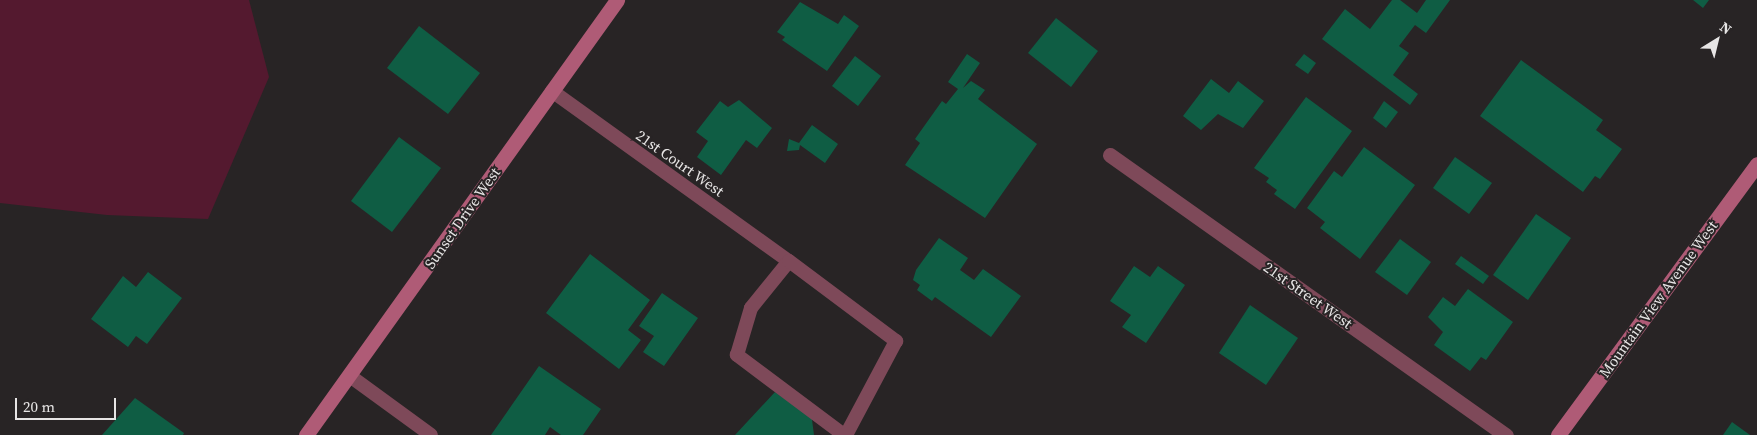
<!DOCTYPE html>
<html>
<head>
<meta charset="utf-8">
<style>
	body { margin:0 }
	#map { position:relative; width:1757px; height:435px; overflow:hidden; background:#282425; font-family:"Source Serif 4",serif }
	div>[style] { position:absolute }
	.green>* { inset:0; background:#54192f }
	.building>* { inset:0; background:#0f5d44 }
	.lane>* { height:14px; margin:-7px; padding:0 7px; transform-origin:7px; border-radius:7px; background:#7e4959 }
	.street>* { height:15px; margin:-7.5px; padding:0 7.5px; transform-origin:7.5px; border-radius:7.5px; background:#7e4959 }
	.secondary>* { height:15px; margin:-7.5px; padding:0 7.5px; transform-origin:7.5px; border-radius:7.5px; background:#af5b76 }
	span { translate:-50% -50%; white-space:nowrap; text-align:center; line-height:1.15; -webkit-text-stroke:4px #282425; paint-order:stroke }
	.street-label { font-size:15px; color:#e7e5e5 }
	.north { position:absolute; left:1692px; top:15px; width:50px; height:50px; -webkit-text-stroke:4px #282425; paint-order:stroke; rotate:36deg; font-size:14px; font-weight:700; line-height:20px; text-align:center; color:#e7e5e5 }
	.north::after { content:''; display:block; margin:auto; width:18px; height:22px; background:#e7e5e5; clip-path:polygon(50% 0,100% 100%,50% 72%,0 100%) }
	.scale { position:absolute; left:15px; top:398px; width:101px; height:22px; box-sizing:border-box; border:2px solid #e7e5e5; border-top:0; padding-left:6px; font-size:15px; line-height:18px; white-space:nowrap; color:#e7e5e5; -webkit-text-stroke:4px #282425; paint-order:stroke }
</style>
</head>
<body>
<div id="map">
	<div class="green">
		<i style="clip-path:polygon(0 0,249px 0,269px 77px,208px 219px,107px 215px,0 203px)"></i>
	</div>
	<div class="building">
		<i style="clip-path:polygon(1392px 0,1400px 0,1417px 13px,1426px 0,1450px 0,1426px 33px,1415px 25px,1399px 46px,1409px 53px,1393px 75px,1418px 94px,1410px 105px,1322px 39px,1345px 9px,1370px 29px)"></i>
		<i style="clip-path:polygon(1693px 0,1709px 0,1703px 8px)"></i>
		<i style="clip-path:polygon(800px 2px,838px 24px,844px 15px,859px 26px,827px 71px,782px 40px,785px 37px,777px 32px)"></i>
		<i style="clip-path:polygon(1056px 18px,1098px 51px,1071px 87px,1028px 53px)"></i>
		<i style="clip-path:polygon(419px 26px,480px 73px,448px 114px,387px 68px)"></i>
		<i style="clip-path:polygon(967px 54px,980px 63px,963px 88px,971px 81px,985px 90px,978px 99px,1037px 144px,985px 218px,905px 165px,920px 143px,915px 139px,942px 101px,946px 104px,958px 89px,948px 82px)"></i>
		<i style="clip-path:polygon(1304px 54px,1316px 63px,1308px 74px,1295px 65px)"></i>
		<i style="clip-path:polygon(855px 56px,881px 76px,858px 106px,832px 86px)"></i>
		<i style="clip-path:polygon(1521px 60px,1603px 120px,1596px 130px,1622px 149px,1600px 179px,1595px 176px,1583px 192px,1480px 116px)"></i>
		<i style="clip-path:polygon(1211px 79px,1229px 93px,1238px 81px,1264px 101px,1243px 128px,1218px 114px,1201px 130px,1183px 116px)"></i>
		<i style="clip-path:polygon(1306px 97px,1352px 131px,1295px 209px,1274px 194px,1277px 190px,1266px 182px,1269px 178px,1254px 168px)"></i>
		<i style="clip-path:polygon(739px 100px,772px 128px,757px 148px,746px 140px,721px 175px,697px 157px,708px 141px,696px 132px,720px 101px,728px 107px)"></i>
		<i style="clip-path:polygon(1384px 101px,1398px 112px,1386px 128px,1373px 118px)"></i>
		<i style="clip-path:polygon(812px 125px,838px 144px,825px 163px,800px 145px,799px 150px,787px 151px,789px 139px,799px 143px)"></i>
		<i style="clip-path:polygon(399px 137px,441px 168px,392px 232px,351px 201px)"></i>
		<i style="clip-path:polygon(1364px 147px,1415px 185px,1360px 259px,1320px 228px,1325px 222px,1307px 208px,1334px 171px,1342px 177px)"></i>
		<i style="clip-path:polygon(1455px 157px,1492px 183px,1469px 214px,1433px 188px)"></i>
		<i style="clip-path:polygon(1536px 214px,1571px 238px,1528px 300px,1493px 275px)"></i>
		<i style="clip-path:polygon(939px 238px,968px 258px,960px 270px,974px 280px,983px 269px,1021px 296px,991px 337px,935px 297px,932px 301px,917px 290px,920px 285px,913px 280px,916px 270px)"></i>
		<i style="clip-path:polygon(1400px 239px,1431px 262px,1407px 295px,1375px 272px)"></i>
		<i style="clip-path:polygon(590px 254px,650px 300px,628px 330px,641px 340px,619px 369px,546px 313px)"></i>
		<i style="clip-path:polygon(1461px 256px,1489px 276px,1483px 284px,1455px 264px)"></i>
		<i style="clip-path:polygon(1134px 266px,1150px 277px,1158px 266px,1185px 285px,1146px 343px,1122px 327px,1131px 315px,1110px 301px)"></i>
		<i style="clip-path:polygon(148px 272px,182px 298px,147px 344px,136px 336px,128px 347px,91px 319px,123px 276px,136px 287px)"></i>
		<i style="clip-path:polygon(1468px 289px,1513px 322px,1486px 360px,1481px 357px,1470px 371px,1434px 345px,1443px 332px,1428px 317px,1443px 297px,1455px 306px)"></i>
		<i style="clip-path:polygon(662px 293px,698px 318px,664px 366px,643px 352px,654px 336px,639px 326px)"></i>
		<i style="clip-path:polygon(1250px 305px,1298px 338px,1266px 385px,1219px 353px)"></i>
		<i style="clip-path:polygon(539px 366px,601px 409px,583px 435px,561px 435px,550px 427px,545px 435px,491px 435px)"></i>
		<i style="clip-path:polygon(775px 392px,803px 412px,811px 412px,814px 435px,735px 435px)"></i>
		<i style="clip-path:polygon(135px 398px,184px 433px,183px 435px,102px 435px)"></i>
		<i style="clip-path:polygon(1732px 422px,1750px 435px,1723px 435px)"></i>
	</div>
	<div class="lane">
		<i style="left:552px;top:91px;width:292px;rotate:35.7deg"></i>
		<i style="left:350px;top:376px;width:100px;rotate:36.1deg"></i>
		<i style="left:844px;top:435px;width:134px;rotate:-143.2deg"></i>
		<i style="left:737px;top:355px;width:49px;rotate:-73.4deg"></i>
		<i style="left:751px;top:308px;width:60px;rotate:-51deg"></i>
		<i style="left:789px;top:261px;width:134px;rotate:36.8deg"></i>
		<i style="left:896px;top:341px;width:106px;rotate:118deg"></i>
	</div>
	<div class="street">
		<i style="left:1110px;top:155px;width:485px;rotate:35.3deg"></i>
	</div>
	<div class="secondary">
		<i style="left:306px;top:435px;width:535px;rotate:-54.44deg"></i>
		<i style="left:1558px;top:435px;width:336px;rotate:-53.7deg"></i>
	</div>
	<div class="street-label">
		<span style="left:680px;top:163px;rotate:35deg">21st Court West</span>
		<span style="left:462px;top:218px;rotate:-55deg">Sunset Drive West</span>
		<span style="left:1308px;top:295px;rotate:35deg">21st Street West</span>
		<span style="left:1658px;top:299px;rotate:-54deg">Mountain View Avenue West</span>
	</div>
	<div class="north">N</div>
	<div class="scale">20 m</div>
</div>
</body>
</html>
